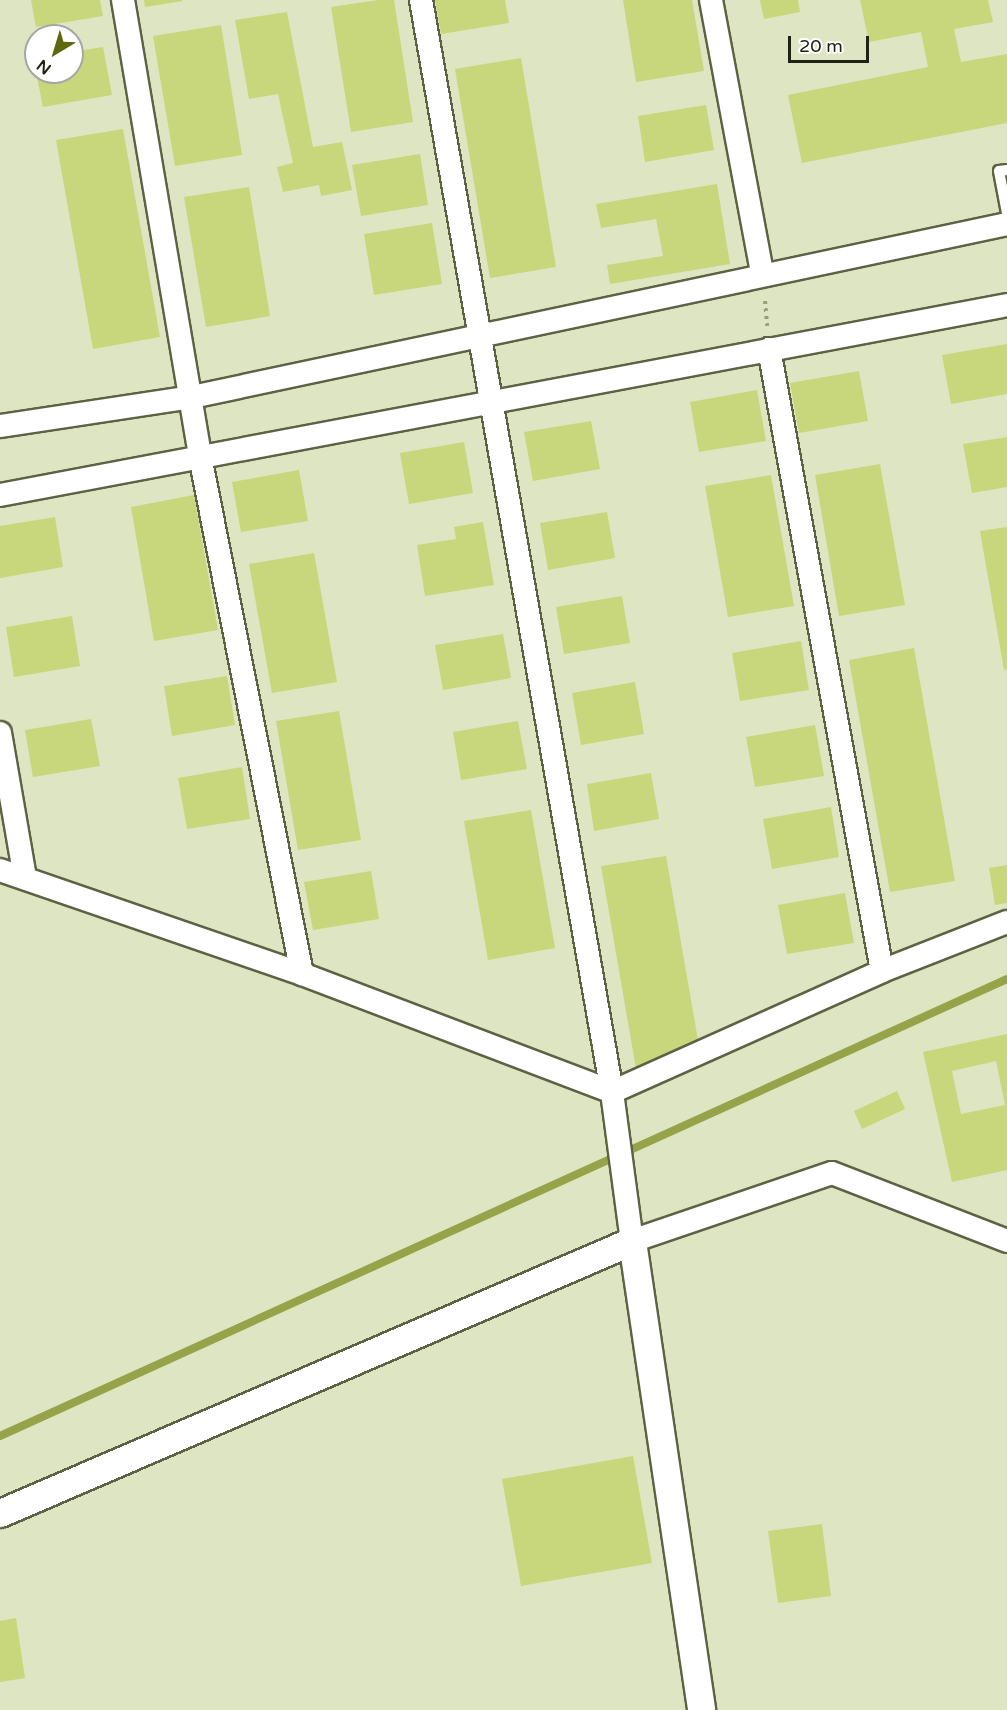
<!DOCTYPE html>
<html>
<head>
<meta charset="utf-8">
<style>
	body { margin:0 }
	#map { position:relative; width:1007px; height:1710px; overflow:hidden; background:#dee5c2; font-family:"Varela Round",sans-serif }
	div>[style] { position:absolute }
	.stream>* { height:8px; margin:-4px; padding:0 4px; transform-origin:4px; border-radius:4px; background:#96a348 }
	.building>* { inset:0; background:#c8d77b }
	.path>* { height:4px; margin-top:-2px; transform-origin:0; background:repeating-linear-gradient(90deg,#989d82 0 3px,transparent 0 7.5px) }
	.roads { filter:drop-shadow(2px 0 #5d6244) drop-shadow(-2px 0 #5d6244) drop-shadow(0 2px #5d6244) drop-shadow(0 -2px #5d6244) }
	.service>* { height:10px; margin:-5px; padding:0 5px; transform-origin:5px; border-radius:5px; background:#fff }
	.minor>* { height:22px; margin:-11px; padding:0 11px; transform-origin:11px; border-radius:11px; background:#fff }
	.tertiary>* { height:27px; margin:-13.5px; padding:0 13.5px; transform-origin:13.5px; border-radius:13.5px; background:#fff }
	span { translate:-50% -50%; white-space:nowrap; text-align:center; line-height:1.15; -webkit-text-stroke:4.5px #fff; paint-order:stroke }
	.north { position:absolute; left:24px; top:24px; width:60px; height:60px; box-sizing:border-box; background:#fff; border:2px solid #a6a7a1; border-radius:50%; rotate:218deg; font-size:16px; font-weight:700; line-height:24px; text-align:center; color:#202215 }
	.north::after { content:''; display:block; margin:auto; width:21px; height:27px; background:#5d670b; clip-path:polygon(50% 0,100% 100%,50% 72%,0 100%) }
	.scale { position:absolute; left:788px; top:36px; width:81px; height:27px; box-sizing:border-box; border:3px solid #202215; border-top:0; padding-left:8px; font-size:18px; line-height:21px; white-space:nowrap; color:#202215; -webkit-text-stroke:4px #fff; paint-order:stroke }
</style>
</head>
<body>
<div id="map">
	<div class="stream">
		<i style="left:0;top:1436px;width:1106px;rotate:-24.41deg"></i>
	</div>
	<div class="building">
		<i style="clip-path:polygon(31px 0,100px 0,103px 16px,36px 27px)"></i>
		<i style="clip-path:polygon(144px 0,182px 0,183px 1px,145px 7px)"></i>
		<i style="clip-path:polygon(378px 0,394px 0,413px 122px,351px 132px,331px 7px)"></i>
		<i style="clip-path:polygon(435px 0,505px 0,509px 23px,441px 34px)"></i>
		<i style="clip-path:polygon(623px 0,692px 0,704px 71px,636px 82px)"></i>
		<i style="clip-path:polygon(760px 0,798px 0,800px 12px,764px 19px)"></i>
		<i style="clip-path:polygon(860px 0,988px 0,993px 22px,954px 29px,961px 62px,1007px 54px,1007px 123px,802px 163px,788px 95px,928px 67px,921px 32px,869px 42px)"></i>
		<i style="clip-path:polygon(287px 12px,313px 147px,342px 142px,352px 190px,321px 196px,319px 185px,283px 192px,277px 167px,293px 163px,278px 94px,249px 99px,235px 20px)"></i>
		<i style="clip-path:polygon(221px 25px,242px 155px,175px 166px,153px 36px)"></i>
		<i style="clip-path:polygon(103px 47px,112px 95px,43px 107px,36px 72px,72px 72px,72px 52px)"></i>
		<i style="clip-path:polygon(521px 58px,556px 267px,490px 278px,455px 69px)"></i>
		<i style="clip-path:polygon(706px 105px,714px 150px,645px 162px,638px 116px)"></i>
		<i style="clip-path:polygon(123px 129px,160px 337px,93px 349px,56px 140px)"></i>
		<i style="clip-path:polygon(420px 154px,428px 205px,361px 216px,352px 165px)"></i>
		<i style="clip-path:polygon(717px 184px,730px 264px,610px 284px,607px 265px,663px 256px,656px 219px,601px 228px,596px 204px)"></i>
		<i style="clip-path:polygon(249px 187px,270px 316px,206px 327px,184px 197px)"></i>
		<i style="clip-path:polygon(432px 223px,442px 284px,374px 295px,364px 234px)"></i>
		<i style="clip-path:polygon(1007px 344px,1007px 394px,951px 404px,942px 355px)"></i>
		<i style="clip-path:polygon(859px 371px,868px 421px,799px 433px,790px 383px)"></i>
		<i style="clip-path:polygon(757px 390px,766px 441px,699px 452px,690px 402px)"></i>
		<i style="clip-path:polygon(591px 421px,600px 469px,533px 481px,524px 432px)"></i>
		<i style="clip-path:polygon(1007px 437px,1007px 487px,972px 493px,963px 444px)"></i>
		<i style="clip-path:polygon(464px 442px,473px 493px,409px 504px,400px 453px)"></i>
		<i style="clip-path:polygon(880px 464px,905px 605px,839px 616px,815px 475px)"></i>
		<i style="clip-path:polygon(299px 470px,308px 521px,241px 532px,232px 482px)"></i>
		<i style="clip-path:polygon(771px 475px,794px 606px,728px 617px,705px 486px)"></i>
		<i style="clip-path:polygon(194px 495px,218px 630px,154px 641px,131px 507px)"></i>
		<i style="clip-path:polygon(607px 512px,615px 558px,548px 570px,540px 523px)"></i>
		<i style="clip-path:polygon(55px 517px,63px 567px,0 578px,0 526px)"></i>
		<i style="clip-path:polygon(483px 522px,494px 585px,425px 596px,417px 545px,456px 539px,454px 527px)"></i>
		<i style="clip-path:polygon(1007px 527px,1007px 669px,1004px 670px,980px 531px)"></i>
		<i style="clip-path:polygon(314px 553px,337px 682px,272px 693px,249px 564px)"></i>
		<i style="clip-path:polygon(622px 596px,630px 643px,564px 654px,556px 607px)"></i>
		<i style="clip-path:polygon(72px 616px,80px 666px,14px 677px,6px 627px)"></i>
		<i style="clip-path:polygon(503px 634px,511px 678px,443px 690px,435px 645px)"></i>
		<i style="clip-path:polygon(801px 641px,809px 690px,740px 701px,732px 653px)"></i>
		<i style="clip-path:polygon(914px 648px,955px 881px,890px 892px,849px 660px)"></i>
		<i style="clip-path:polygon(227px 676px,235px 725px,172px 736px,164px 686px)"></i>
		<i style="clip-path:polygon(635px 682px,644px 734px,581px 745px,572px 693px)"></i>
		<i style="clip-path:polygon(339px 711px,361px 840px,298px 850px,276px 721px)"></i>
		<i style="clip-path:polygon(91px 719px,100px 766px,33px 777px,25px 730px)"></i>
		<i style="clip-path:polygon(518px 721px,527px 769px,461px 780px,453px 732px)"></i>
		<i style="clip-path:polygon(815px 725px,824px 776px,755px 787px,746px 737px)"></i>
		<i style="clip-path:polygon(242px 767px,250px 819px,187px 829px,178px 778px)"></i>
		<i style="clip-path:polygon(651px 773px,659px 819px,594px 831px,587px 784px)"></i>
		<i style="clip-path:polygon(831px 807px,839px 857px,772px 869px,763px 819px)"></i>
		<i style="clip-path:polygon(531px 810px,555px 948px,488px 960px,464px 821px)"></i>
		<i style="clip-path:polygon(666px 856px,699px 1046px,670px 1063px,636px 1069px,601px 866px)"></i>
		<i style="clip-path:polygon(1007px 865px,1007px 903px,995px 905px,989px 868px)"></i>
		<i style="clip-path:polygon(371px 871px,379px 919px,313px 930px,304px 882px)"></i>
		<i style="clip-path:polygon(845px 893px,854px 943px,787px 954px,778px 905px)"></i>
		<i style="clip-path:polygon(evenodd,1007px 1034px,1007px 1170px,952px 1182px,923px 1052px,1007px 1034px,996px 1061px,1005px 1105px,961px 1114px,952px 1071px,996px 1061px)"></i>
		<i style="clip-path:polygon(897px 1091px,905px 1109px,862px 1129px,854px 1111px)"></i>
		<i style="clip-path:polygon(633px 1456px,652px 1563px,521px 1586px,502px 1479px)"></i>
		<i style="clip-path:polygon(822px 1524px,831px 1596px,778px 1603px,768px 1531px)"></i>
		<i style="clip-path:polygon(16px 1618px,25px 1678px,0 1682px,0 1621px)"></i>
	</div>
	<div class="path">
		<i style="left:765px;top:301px;width:25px;rotate:85deg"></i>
	</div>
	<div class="roads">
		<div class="service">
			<i style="left:1007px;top:170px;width:8px;rotate:173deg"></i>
			<i style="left:999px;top:171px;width:43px;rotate:79.2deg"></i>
		</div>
		<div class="minor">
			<i style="left:123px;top:0;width:462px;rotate:80.4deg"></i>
			<i style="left:200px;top:456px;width:528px;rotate:78.86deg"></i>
			<i style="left:421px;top:0;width:1109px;rotate:80.08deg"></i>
			<i style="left:612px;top:1092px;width:150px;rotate:82.4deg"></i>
			<i style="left:632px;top:1241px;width:211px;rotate:-18.8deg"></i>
			<i style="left:832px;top:1173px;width:188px;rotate:21.2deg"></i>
			<i style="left:711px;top:0;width:278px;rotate:79.4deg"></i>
			<i style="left:769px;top:349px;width:632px;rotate:79.7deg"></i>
			<i style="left:0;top:426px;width:194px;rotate:-8.6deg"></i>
			<i style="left:192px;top:397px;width:833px;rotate:-11.98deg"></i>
			<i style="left:0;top:495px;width:1025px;rotate:-10.68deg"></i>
			<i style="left:0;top:733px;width:147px;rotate:80.2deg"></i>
			<i style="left:0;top:870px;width:319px;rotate:19deg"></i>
			<i style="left:302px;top:974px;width:332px;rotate:20.8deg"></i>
			<i style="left:612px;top:1092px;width:296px;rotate:-24.1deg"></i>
			<i style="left:882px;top:971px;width:134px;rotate:-21.4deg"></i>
		</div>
		<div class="tertiary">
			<i style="left:0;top:1513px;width:688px;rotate:-23.29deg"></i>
			<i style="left:632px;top:1241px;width:474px;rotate:81.6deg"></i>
		</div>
	</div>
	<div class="north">N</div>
	<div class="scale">20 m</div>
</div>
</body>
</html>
